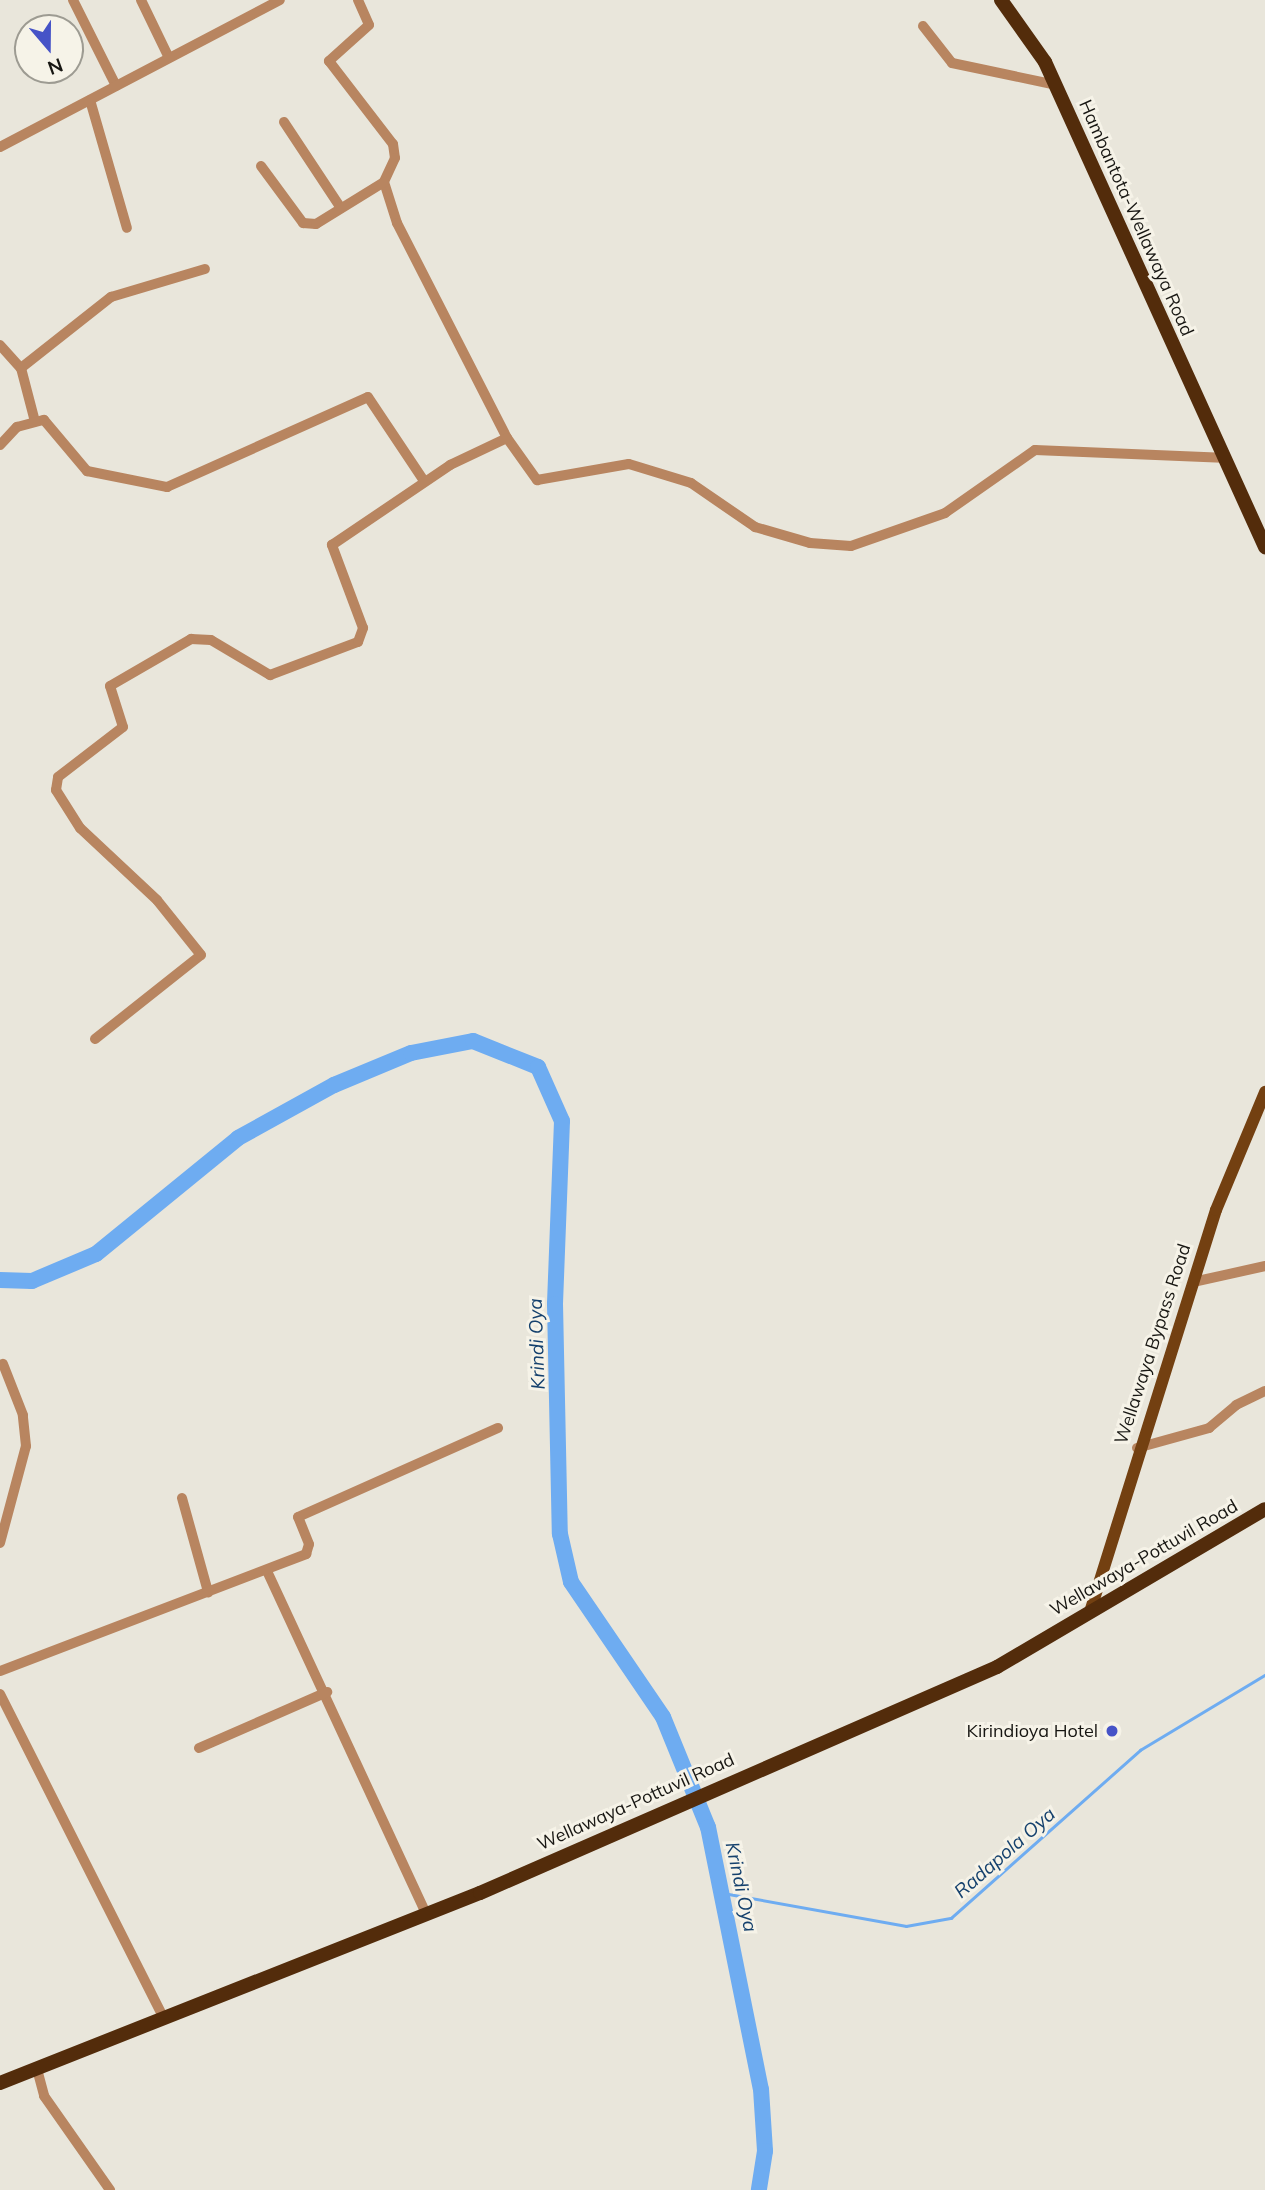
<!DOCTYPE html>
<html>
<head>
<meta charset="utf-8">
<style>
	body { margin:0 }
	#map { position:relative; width:1265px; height:2190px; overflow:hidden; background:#e9e6db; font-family:Mulish,sans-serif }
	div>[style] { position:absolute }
	.stream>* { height:2.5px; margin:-1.25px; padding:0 1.25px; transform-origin:1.25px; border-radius:1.25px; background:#6eacf1 }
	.river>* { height:16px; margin:-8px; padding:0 8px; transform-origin:8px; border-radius:8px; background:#6eacf1 }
	.minor>* { height:10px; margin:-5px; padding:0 5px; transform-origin:5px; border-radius:5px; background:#b88560 }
	.major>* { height:12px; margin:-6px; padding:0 6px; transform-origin:6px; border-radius:6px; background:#734011 }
	.highway>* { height:14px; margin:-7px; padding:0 7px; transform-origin:7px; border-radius:7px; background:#532c0b }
	.dots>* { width:19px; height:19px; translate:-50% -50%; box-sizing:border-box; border:4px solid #f6f3e8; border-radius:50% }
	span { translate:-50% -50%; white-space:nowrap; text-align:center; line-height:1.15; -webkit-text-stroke:6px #f6f3e8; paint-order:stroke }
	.street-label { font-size:18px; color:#171612 }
	.poi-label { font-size:18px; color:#171612 }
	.right { translate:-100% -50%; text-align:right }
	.water-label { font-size:19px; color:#15416d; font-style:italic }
	.north { position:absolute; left:14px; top:14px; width:70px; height:70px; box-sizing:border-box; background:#f6f3e8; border:2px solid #9d9b92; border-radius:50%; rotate:160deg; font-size:19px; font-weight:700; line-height:28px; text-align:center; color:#171612 }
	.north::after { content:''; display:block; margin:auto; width:24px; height:32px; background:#4653c7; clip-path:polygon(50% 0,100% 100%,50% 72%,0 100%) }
</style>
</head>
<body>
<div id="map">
	<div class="stream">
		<i style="left:723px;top:1893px;width:186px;rotate:10.2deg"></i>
		<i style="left:906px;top:1926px;width:46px;rotate:-10.1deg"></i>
		<i style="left:951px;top:1918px;width:253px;rotate:-41.6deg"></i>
		<i style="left:1140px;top:1750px;width:146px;rotate:-31deg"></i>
	</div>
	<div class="river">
		<i style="left:0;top:1280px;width:32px;rotate:2deg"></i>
		<i style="left:32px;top:1281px;width:69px;rotate:-22.9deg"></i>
		<i style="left:96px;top:1254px;width:183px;rotate:-39.2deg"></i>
		<i style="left:238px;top:1138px;width:110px;rotate:-28.9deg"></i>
		<i style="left:334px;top:1085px;width:83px;rotate:-22.6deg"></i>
		<i style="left:411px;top:1053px;width:63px;rotate:-11deg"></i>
		<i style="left:473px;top:1041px;width:70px;rotate:21.8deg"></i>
		<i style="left:538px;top:1067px;width:59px;rotate:66deg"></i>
		<i style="left:562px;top:1121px;width:183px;rotate:92.2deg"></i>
		<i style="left:555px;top:1304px;width:230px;rotate:88.8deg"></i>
		<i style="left:560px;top:1534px;width:49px;rotate:77.1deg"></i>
		<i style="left:571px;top:1582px;width:163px;rotate:55.7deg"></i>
		<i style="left:663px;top:1717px;width:119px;rotate:67.8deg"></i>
		<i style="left:708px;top:1827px;width:267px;rotate:78.6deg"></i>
		<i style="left:761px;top:2089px;width:62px;rotate:86.3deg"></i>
		<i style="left:765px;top:2151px;width:39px;rotate:99deg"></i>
	</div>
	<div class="minor">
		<i style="left:73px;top:0;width:96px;rotate:63.4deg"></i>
		<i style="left:141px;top:0;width:64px;rotate:64.2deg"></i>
		<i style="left:358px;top:0;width:27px;rotate:66deg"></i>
		<i style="left:369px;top:25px;width:54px;rotate:138deg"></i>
		<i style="left:329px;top:61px;width:105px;rotate:52.4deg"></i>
		<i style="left:393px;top:144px;width:14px;rotate:82deg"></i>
		<i style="left:395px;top:158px;width:26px;rotate:115deg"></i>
		<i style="left:384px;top:182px;width:43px;rotate:72.4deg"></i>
		<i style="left:397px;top:223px;width:242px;rotate:62.9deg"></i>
		<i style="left:507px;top:438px;width:52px;rotate:54.5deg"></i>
		<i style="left:537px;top:480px;width:93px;rotate:-9.9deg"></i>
		<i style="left:629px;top:464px;width:65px;rotate:17deg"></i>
		<i style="left:691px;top:483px;width:78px;rotate:34.5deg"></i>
		<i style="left:755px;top:527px;width:57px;rotate:16.2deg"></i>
		<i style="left:810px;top:543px;width:41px;rotate:4.2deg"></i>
		<i style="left:851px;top:546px;width:100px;rotate:-19.3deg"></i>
		<i style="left:945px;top:513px;width:110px;rotate:-35deg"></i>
		<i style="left:1035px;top:450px;width:187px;rotate:2.4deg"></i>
		<i style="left:923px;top:26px;width:47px;rotate:51.9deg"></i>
		<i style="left:952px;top:63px;width:106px;rotate:11.9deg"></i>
		<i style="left:90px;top:100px;width:133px;rotate:73.9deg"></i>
		<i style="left:284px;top:122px;width:103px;rotate:56.5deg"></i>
		<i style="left:0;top:147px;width:316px;rotate:-27.7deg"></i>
		<i style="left:261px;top:166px;width:71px;rotate:53.6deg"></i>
		<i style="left:303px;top:223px;width:13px;rotate:4deg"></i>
		<i style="left:316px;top:224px;width:80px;rotate:-31.7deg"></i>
		<i style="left:0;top:345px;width:31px;rotate:48deg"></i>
		<i style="left:21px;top:368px;width:52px;rotate:75.4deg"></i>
		<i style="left:21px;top:368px;width:115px;rotate:-38.3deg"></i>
		<i style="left:111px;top:297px;width:98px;rotate:-16.6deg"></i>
		<i style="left:0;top:445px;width:25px;rotate:-47deg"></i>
		<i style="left:17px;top:427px;width:28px;rotate:-15deg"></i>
		<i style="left:44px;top:420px;width:67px;rotate:49.9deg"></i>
		<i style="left:87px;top:471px;width:82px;rotate:11.3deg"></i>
		<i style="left:167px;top:487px;width:220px;rotate:-24.1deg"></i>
		<i style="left:368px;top:397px;width:101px;rotate:56.3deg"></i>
		<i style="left:95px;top:1039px;width:135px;rotate:-38.4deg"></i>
		<i style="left:201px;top:955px;width:70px;rotate:-128.7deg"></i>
		<i style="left:157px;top:900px;width:105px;rotate:-136.9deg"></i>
		<i style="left:80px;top:828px;width:45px;rotate:-122.3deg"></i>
		<i style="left:56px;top:790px;width:13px;rotate:-81deg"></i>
		<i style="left:58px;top:777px;width:82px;rotate:-37.6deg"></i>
		<i style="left:123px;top:727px;width:43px;rotate:-107.6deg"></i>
		<i style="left:110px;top:686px;width:94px;rotate:-30.1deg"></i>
		<i style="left:191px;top:639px;width:20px;rotate:3deg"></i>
		<i style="left:211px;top:640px;width:69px;rotate:30.7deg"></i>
		<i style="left:270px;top:675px;width:94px;rotate:-20.6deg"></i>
		<i style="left:358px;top:642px;width:15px;rotate:-70deg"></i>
		<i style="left:363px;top:628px;width:89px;rotate:-110.5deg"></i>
		<i style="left:332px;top:545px;width:143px;rotate:-34.1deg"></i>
		<i style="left:450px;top:465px;width:63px;rotate:-25.3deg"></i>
		<i style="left:1193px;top:1282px;width:74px;rotate:-12.5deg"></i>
		<i style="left:1137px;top:1448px;width:75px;rotate:-15.5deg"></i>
		<i style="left:1209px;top:1428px;width:35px;rotate:-40deg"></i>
		<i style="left:1236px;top:1405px;width:32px;rotate:-26deg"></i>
		<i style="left:182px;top:1498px;width:98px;rotate:74.5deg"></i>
		<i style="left:0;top:1543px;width:100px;rotate:-75deg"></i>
		<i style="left:26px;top:1446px;width:31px;rotate:-96deg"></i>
		<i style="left:23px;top:1415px;width:55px;rotate:-111.4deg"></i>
		<i style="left:267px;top:1571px;width:379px;rotate:65.1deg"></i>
		<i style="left:0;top:1671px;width:328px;rotate:-20.9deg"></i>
		<i style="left:306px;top:1554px;width:10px;rotate:-73deg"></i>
		<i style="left:309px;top:1544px;width:29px;rotate:-112deg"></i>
		<i style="left:298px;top:1517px;width:219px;rotate:-24deg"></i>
		<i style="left:0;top:1694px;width:363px;rotate:63.2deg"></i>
		<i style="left:199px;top:1748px;width:140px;rotate:-23.6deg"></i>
		<i style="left:37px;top:2069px;width:28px;rotate:75deg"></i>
		<i style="left:44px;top:2096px;width:115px;rotate:54.9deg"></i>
	</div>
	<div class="major">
		<i style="left:1090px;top:1612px;width:421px;rotate:-72.6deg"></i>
		<i style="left:1216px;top:1210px;width:128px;rotate:-67.4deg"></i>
	</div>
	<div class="highway">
		<i style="left:1001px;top:0;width:76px;rotate:54.6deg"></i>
		<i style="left:1045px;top:62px;width:533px;rotate:65.6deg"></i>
		<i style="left:0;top:2083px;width:516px;rotate:-21.6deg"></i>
		<i style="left:480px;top:1893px;width:564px;rotate:-23.61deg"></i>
		<i style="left:997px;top:1667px;width:311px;rotate:-30.5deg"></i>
	</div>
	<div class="dots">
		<i style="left:1112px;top:1731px;background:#4653c7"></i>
	</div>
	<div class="street-label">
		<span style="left:1136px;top:218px;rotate:66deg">Hambantota-Wellawaya Road</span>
		<span style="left:1153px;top:1344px;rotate:-72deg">Wellawaya Bypass Road</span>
		<span style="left:1144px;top:1558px;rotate:-30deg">Wellawaya-Pottuvil Road</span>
		<span style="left:636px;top:1802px;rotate:-24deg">Wellawaya-Pottuvil Road</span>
	</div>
	<div class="poi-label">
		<span class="right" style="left:1098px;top:1731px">Kirindioya Hotel</span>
	</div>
	<div class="water-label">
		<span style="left:537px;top:1344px;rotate:-92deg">Krindi Oya</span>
		<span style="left:1005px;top:1853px;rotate:-41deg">Radapola Oya</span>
		<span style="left:741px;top:1887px;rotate:78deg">Krindi Oya</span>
	</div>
	<div class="north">N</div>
</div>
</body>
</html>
